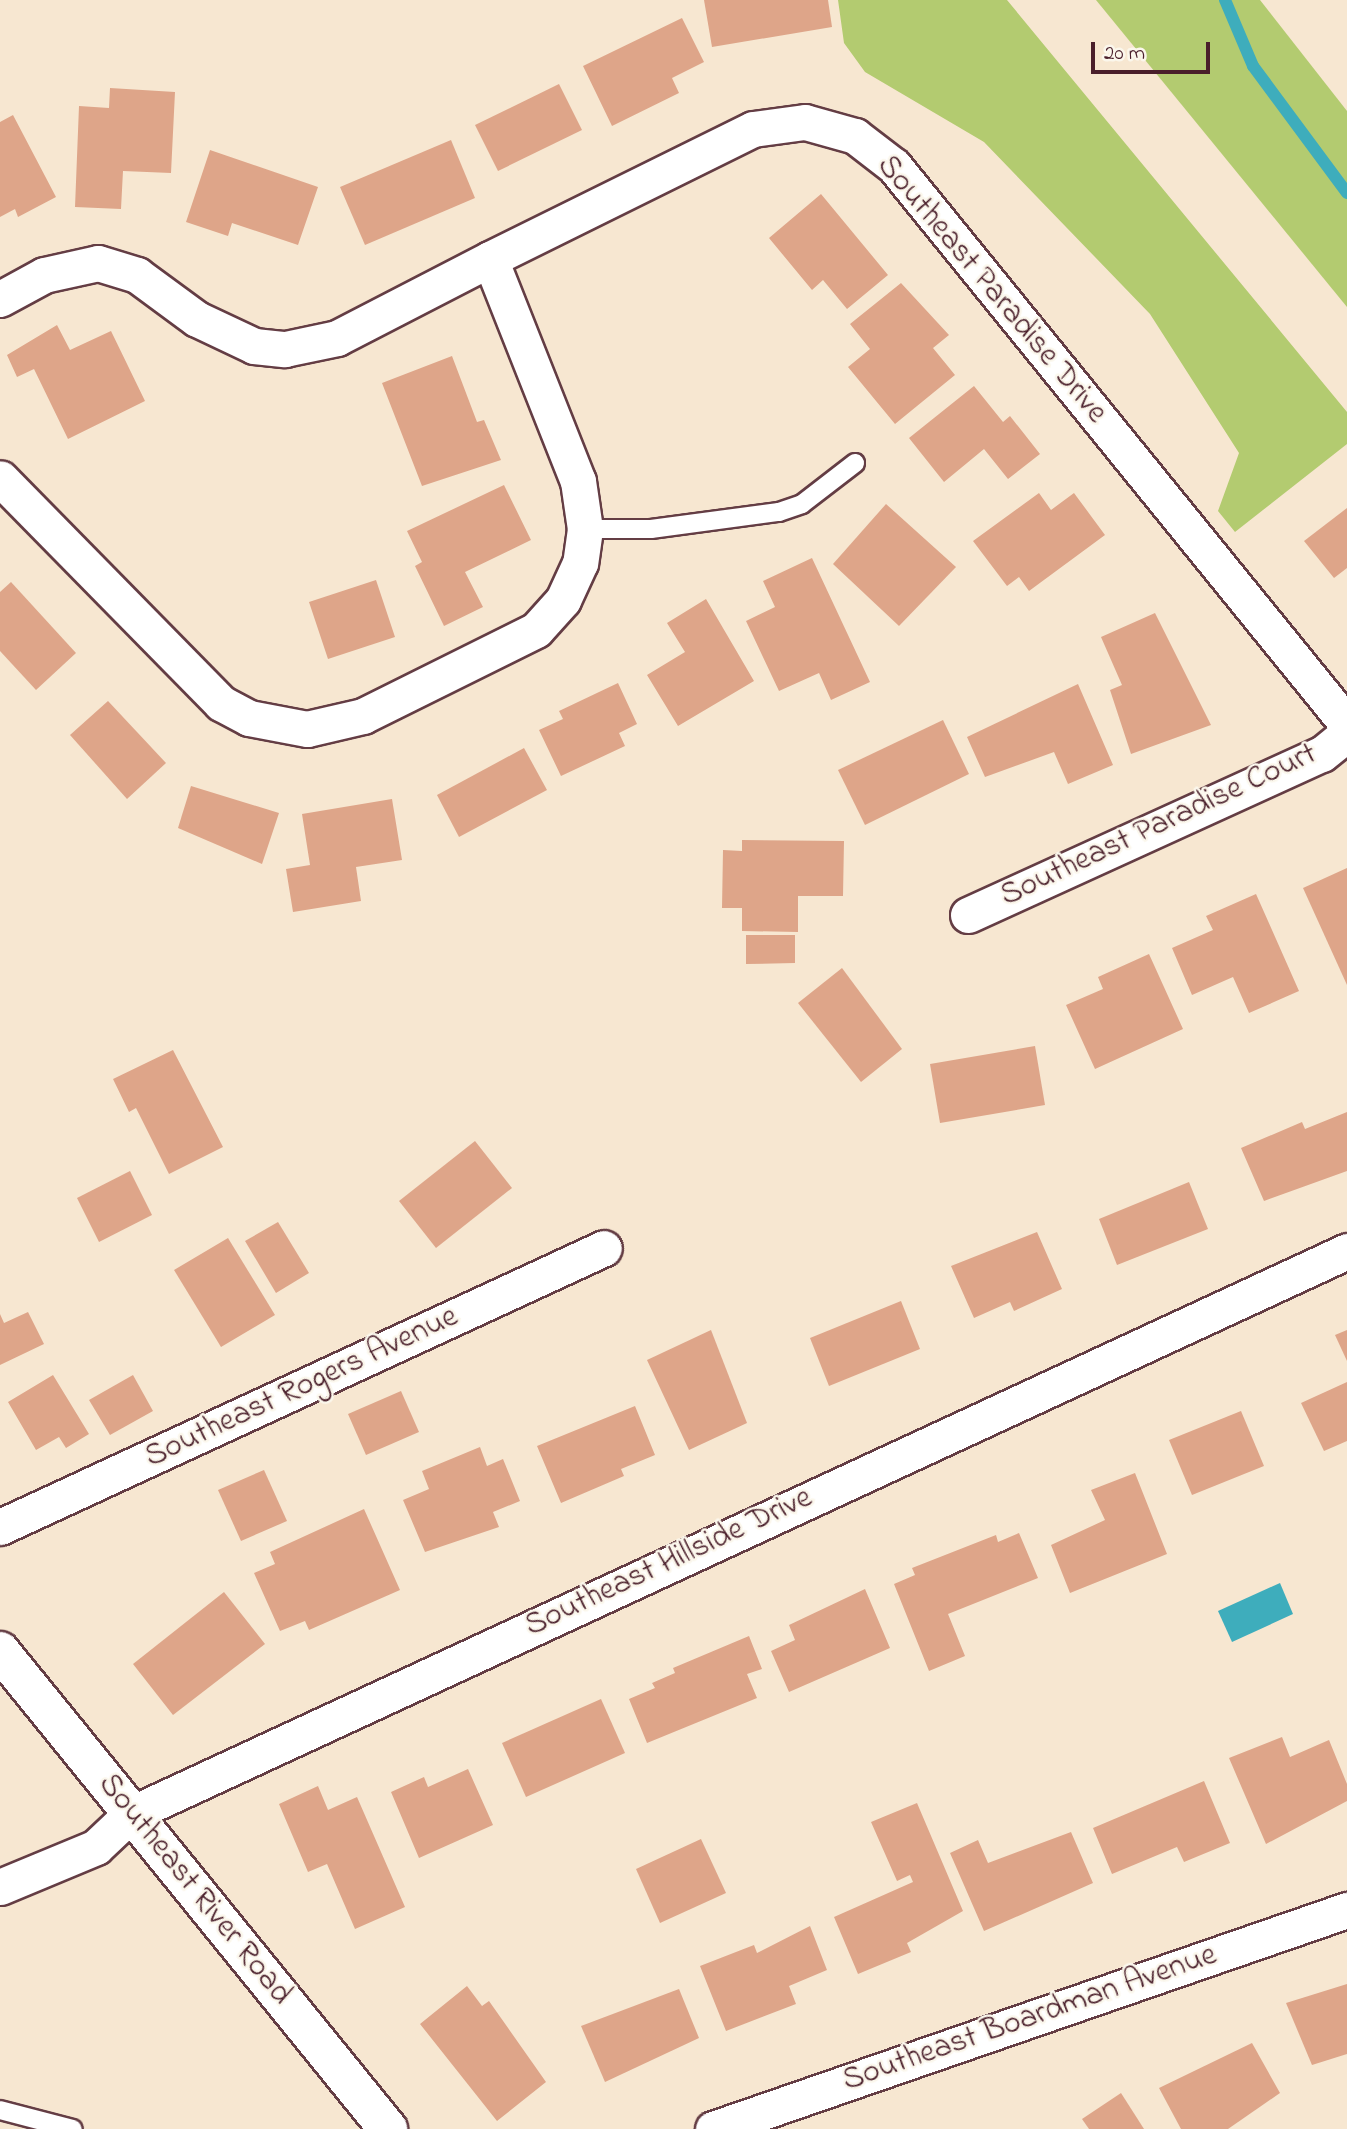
<!DOCTYPE html>
<html>
<head>
<meta charset="utf-8">
<style>
	body { margin:0 }
	#map { position:relative; width:1347px; height:2129px; overflow:hidden; background:#f7e7d1; font-family:"Indie Flower",sans-serif }
	div>[style] { position:absolute }
	.green>* { inset:0; background:#b3cb70 }
	.water>* { inset:0; background:#3eadbc }
	.stream>* { height:12px; margin:-6px; padding:0 6px; transform-origin:6px; border-radius:6px; background:#3eadbc }
	.building>* { inset:0; background:#dea589 }
	.roads { filter:drop-shadow(2px 0 #643d44) drop-shadow(-2px 0 #643d44) drop-shadow(0 2px #643d44) drop-shadow(0 -2px #643d44) }
	.service>* { height:18px; margin:-9px; padding:0 9px; transform-origin:9px; border-radius:9px; background:#fff }
	.minor>* { height:35px; margin:-17.5px; padding:0 17.5px; transform-origin:17.5px; border-radius:17.5px; background:#fff }
	.tertiary>* { height:38px; margin:-19px; padding:0 19px; transform-origin:19px; border-radius:19px; background:#fff }
	span { translate:-50% -50%; white-space:nowrap; text-align:center; line-height:1.15; -webkit-text-stroke:5px #fbf7ec; paint-order:stroke }
	.street-label { font-size:32px; color:#4a1f2b }
	.scale { position:absolute; left:1091px; top:42px; width:119px; height:32px; box-sizing:border-box; border:4px solid #4a1f2b; border-top:0; padding-left:9px; font-size:21px; line-height:24px; white-space:nowrap; color:#4a1f2b; -webkit-text-stroke:5px #fbf7ec; paint-order:stroke }
</style>
</head>
<body>
<div id="map">
	<div class="green">
		<i style="clip-path:polygon(838px 0,1007px 0,1347px 412px,1347px 444px,1235px 532px,1218px 511px,1239px 453px,1150px 314px,984px 142px,865px 72px,844px 43px)"></i>
		<i style="clip-path:polygon(1096px 0,1260px 0,1347px 111px,1347px 307px)"></i>
	</div>
	<div class="water">
		<i style="clip-path:polygon(1280px 1583px,1293px 1614px,1232px 1642px,1218px 1611px)"></i>
	</div>
	<div class="stream">
		<i style="left:1225px;top:0;width:72px;rotate:67deg"></i>
		<i style="left:1253px;top:66px;width:158px;rotate:53.5deg"></i>
	</div>
	<div class="building">
		<i style="clip-path:polygon(704px 0,828px 0,832px 27px,712px 47px)"></i>
		<i style="clip-path:polygon(682px 18px,704px 62px,672px 78px,679px 93px,612px 126px,583px 66px)"></i>
		<i style="clip-path:polygon(559px 84px,582px 130px,498px 171px,475px 125px)"></i>
		<i style="clip-path:polygon(110px 88px,175px 92px,171px 173px,123px 171px,121px 209px,75px 207px,79px 106px,109px 108px)"></i>
		<i style="clip-path:polygon(13px 115px,56px 197px,18px 217px,15px 209px,0 217px,0 122px)"></i>
		<i style="clip-path:polygon(451px 140px,475px 198px,365px 245px,340px 187px)"></i>
		<i style="clip-path:polygon(210px 150px,318px 187px,298px 245px,232px 223px,228px 236px,186px 222px)"></i>
		<i style="clip-path:polygon(821px 194px,888px 275px,847px 309px,823px 280px,812px 290px,769px 238px)"></i>
		<i style="clip-path:polygon(901px 283px,949px 335px,933px 348px,955px 375px,895px 424px,848px 367px,870px 349px,850px 324px)"></i>
		<i style="clip-path:polygon(57px 325px,70px 350px,111px 331px,145px 401px,68px 439px,34px 369px,17px 377px,7px 355px)"></i>
		<i style="clip-path:polygon(452px 356px,477px 422px,484px 420px,501px 460px,422px 486px,382px 383px)"></i>
		<i style="clip-path:polygon(974px 386px,1003px 422px,1010px 416px,1040px 454px,1008px 479px,984px 449px,944px 482px,909px 438px)"></i>
		<i style="clip-path:polygon(504px 485px,531px 540px,465px 572px,483px 607px,444px 626px,415px 566px,422px 562px,407px 531px)"></i>
		<i style="clip-path:polygon(1039px 493px,1051px 510px,1074px 493px,1105px 535px,1029px 591px,1019px 577px,1007px 586px,973px 541px)"></i>
		<i style="clip-path:polygon(886px 504px,956px 567px,899px 626px,833px 564px)"></i>
		<i style="clip-path:polygon(1347px 508px,1347px 568px,1334px 578px,1304px 541px)"></i>
		<i style="clip-path:polygon(812px 558px,870px 682px,831px 700px,819px 673px,779px 691px,746px 621px,775px 607px,763px 581px)"></i>
		<i style="clip-path:polygon(376px 580px,395px 637px,328px 659px,309px 602px)"></i>
		<i style="clip-path:polygon(11px 582px,76px 653px,36px 690px,0 651px,0 592px)"></i>
		<i style="clip-path:polygon(706px 599px,754px 681px,678px 726px,647px 675px,685px 652px,667px 623px)"></i>
		<i style="clip-path:polygon(1155px 613px,1211px 725px,1131px 754px,1110px 690px,1122px 685px,1101px 637px)"></i>
		<i style="clip-path:polygon(618px 683px,637px 724px,619px 733px,625px 746px,561px 776px,539px 730px,563px 719px,559px 711px)"></i>
		<i style="clip-path:polygon(1078px 684px,1113px 765px,1068px 784px,1054px 752px,985px 777px,967px 737px)"></i>
		<i style="clip-path:polygon(108px 701px,166px 763px,127px 799px,70px 735px)"></i>
		<i style="clip-path:polygon(943px 720px,969px 774px,865px 825px,838px 770px)"></i>
		<i style="clip-path:polygon(524px 748px,547px 790px,459px 837px,437px 795px)"></i>
		<i style="clip-path:polygon(191px 786px,279px 813px,262px 864px,178px 828px)"></i>
		<i style="clip-path:polygon(392px 799px,402px 860px,356px 867px,361px 901px,293px 912px,286px 869px,310px 865px,302px 814px)"></i>
		<i style="clip-path:polygon(742px 840px,844px 841px,843px 896px,798px 896px,798px 932px,742px 931px,742px 908px,722px 908px,723px 850px,742px 851px)"></i>
		<i style="clip-path:polygon(1347px 868px,1347px 985px,1303px 888px)"></i>
		<i style="clip-path:polygon(1256px 894px,1299px 991px,1249px 1013px,1233px 977px,1192px 995px,1172px 948px,1213px 930px,1206px 916px)"></i>
		<i style="clip-path:polygon(746px 935px,795px 935px,795px 963px,746px 964px)"></i>
		<i style="clip-path:polygon(1149px 954px,1183px 1029px,1095px 1069px,1066px 1005px,1103px 989px,1098px 977px)"></i>
		<i style="clip-path:polygon(842px 968px,902px 1049px,861px 1082px,798px 1003px)"></i>
		<i style="clip-path:polygon(1035px 1046px,1045px 1105px,940px 1123px,930px 1064px)"></i>
		<i style="clip-path:polygon(173px 1050px,223px 1147px,169px 1174px,136px 1108px,129px 1112px,113px 1079px)"></i>
		<i style="clip-path:polygon(1347px 1112px,1347px 1171px,1264px 1201px,1241px 1148px,1302px 1122px,1305px 1129px)"></i>
		<i style="clip-path:polygon(475px 1141px,512px 1188px,436px 1248px,399px 1201px)"></i>
		<i style="clip-path:polygon(130px 1171px,152px 1215px,99px 1242px,77px 1198px)"></i>
		<i style="clip-path:polygon(1189px 1182px,1208px 1229px,1117px 1265px,1099px 1219px)"></i>
		<i style="clip-path:polygon(278px 1222px,309px 1273px,276px 1293px,245px 1241px)"></i>
		<i style="clip-path:polygon(1037px 1232px,1062px 1289px,1014px 1311px,1010px 1302px,974px 1318px,951px 1266px)"></i>
		<i style="clip-path:polygon(228px 1238px,275px 1315px,221px 1347px,174px 1270px)"></i>
		<i style="clip-path:polygon(901px 1301px,920px 1349px,829px 1386px,810px 1338px)"></i>
		<i style="clip-path:polygon(28px 1312px,44px 1344px,0 1365px,0 1314px,4px 1323px)"></i>
		<i style="clip-path:polygon(711px 1330px,747px 1423px,689px 1450px,647px 1360px)"></i>
		<i style="clip-path:polygon(1347px 1330px,1347px 1361px,1335px 1335px)"></i>
		<i style="clip-path:polygon(53px 1375px,89px 1434px,66px 1448px,59px 1437px,36px 1450px,8px 1402px)"></i>
		<i style="clip-path:polygon(133px 1375px,153px 1411px,110px 1435px,89px 1400px)"></i>
		<i style="clip-path:polygon(1347px 1382px,1347px 1441px,1324px 1451px,1301px 1403px)"></i>
		<i style="clip-path:polygon(401px 1391px,419px 1432px,366px 1455px,348px 1414px)"></i>
		<i style="clip-path:polygon(635px 1406px,655px 1455px,621px 1469px,624px 1476px,561px 1503px,537px 1446px)"></i>
		<i style="clip-path:polygon(1241px 1411px,1264px 1466px,1192px 1495px,1169px 1440px)"></i>
		<i style="clip-path:polygon(480px 1447px,487px 1466px,503px 1459px,520px 1501px,493px 1512px,499px 1527px,425px 1552px,403px 1500px,429px 1489px,422px 1471px)"></i>
		<i style="clip-path:polygon(264px 1470px,287px 1521px,241px 1541px,218px 1490px)"></i>
		<i style="clip-path:polygon(1135px 1473px,1167px 1554px,1070px 1593px,1051px 1545px,1105px 1520px,1091px 1490px)"></i>
		<i style="clip-path:polygon(364px 1509px,400px 1590px,309px 1630px,305px 1621px,280px 1631px,254px 1573px,275px 1564px,270px 1552px)"></i>
		<i style="clip-path:polygon(1019px 1533px,1038px 1578px,948px 1614px,965px 1656px,929px 1671px,894px 1584px,915px 1575px,912px 1568px,996px 1535px,998px 1542px)"></i>
		<i style="clip-path:polygon(865px 1589px,890px 1648px,789px 1692px,771px 1651px,795px 1640px,789px 1625px)"></i>
		<i style="clip-path:polygon(224px 1592px,265px 1644px,173px 1715px,133px 1664px)"></i>
		<i style="clip-path:polygon(749px 1636px,762px 1669px,747px 1674px,757px 1698px,647px 1743px,629px 1699px,655px 1688px,652px 1683px,675px 1673px,673px 1668px)"></i>
		<i style="clip-path:polygon(601px 1699px,625px 1753px,526px 1797px,502px 1743px)"></i>
		<i style="clip-path:polygon(1282px 1737px,1290px 1757px,1329px 1740px,1347px 1784px,1347px 1801px,1266px 1844px,1229px 1758px)"></i>
		<i style="clip-path:polygon(468px 1769px,493px 1825px,419px 1858px,391px 1792px,424px 1777px,428px 1787px)"></i>
		<i style="clip-path:polygon(1204px 1781px,1230px 1843px,1184px 1862px,1177px 1847px,1112px 1874px,1093px 1828px)"></i>
		<i style="clip-path:polygon(318px 1786px,328px 1810px,357px 1797px,405px 1907px,355px 1929px,327px 1864px,308px 1872px,279px 1804px)"></i>
		<i style="clip-path:polygon(917px 1803px,963px 1911px,907px 1943px,911px 1952px,858px 1974px,834px 1917px,913px 1882px,910px 1875px,897px 1881px,871px 1822px)"></i>
		<i style="clip-path:polygon(1071px 1832px,1093px 1883px,984px 1931px,950px 1853px,978px 1840px,988px 1863px)"></i>
		<i style="clip-path:polygon(701px 1839px,726px 1893px,660px 1923px,636px 1869px)"></i>
		<i style="clip-path:polygon(810px 1926px,827px 1970px,789px 1986px,796px 2004px,726px 2031px,700px 1966px,754px 1945px,757px 1953px)"></i>
		<i style="clip-path:polygon(1347px 1984px,1347px 2054px,1312px 2065px,1286px 2003px)"></i>
		<i style="clip-path:polygon(467px 1986px,482px 2006px,489px 2001px,546px 2082px,497px 2121px,420px 2024px)"></i>
		<i style="clip-path:polygon(679px 1989px,699px 2038px,605px 2082px,581px 2026px)"></i>
		<i style="clip-path:polygon(1252px 2043px,1280px 2093px,1228px 2129px,1181px 2129px,1159px 2088px)"></i>
		<i style="clip-path:polygon(1121px 2093px,1144px 2129px,1089px 2129px,1082px 2119px)"></i>
	</div>
	<div class="roads">
		<div class="service">
			<i style="left:585px;top:529px;width:66px"></i>
			<i style="left:651px;top:529px;width:129px;rotate:-7.6deg"></i>
			<i style="left:779px;top:512px;width:24px;rotate:-19deg"></i>
			<i style="left:802px;top:504px;width:67px;rotate:-37.7deg"></i>
			<i style="left:0;top:2110px;width:75px;rotate:14.6deg"></i>
		</div>
		<div class="minor">
			<i style="left:490px;top:259px;width:293px;rotate:-26.3deg"></i>
			<i style="left:753px;top:129px;width:52px;rotate:-7.7deg"></i>
			<i style="left:805px;top:122px;width:52px;rotate:15.6deg"></i>
			<i style="left:855px;top:136px;width:49px;rotate:37.6deg"></i>
			<i style="left:894px;top:166px;width:719px;rotate:50.93deg"></i>
			<i style="left:0;top:299px;width:50px;rotate:-28.6deg"></i>
			<i style="left:44px;top:275px;width:55px;rotate:-12.5deg"></i>
			<i style="left:98px;top:263px;width:41px;rotate:17.1deg"></i>
			<i style="left:137px;top:275px;width:74px;rotate:36.3deg"></i>
			<i style="left:197px;top:319px;width:63px;rotate:25.3deg"></i>
			<i style="left:254px;top:346px;width:31px;rotate:6deg"></i>
			<i style="left:285px;top:349px;width:53px;rotate:-11.9deg"></i>
			<i style="left:337px;top:338px;width:172px;rotate:-27.3deg"></i>
			<i style="left:490px;top:259px;width:239px;rotate:68.4deg"></i>
			<i style="left:578px;top:481px;width:49px;rotate:81.7deg"></i>
			<i style="left:585px;top:529px;width:34px;rotate:98deg"></i>
			<i style="left:580px;top:563px;width:41px;rotate:114.7deg"></i>
			<i style="left:563px;top:600px;width:40px;rotate:132deg"></i>
			<i style="left:536px;top:630px;width:193px;rotate:153.6deg"></i>
			<i style="left:363px;top:716px;width:57px;rotate:166.9deg"></i>
			<i style="left:307px;top:729px;width:59px;rotate:-169.3deg"></i>
			<i style="left:249px;top:718px;width:32px;rotate:-152deg"></i>
			<i style="left:221px;top:703px;width:315px;rotate:-134.5deg"></i>
			<i style="left:968px;top:915px;width:389px;rotate:-24.5deg"></i>
			<i style="left:1322px;top:754px;width:32px;rotate:-39deg"></i>
			<i style="left:0;top:1527px;width:665px;rotate:-24.79deg"></i>
			<i style="left:0;top:1887px;width:104px;rotate:-22.6deg"></i>
			<i style="left:96px;top:1847px;width:48px;rotate:-43.3deg"></i>
			<i style="left:131px;top:1814px;width:1340px;rotate:-24.84deg"></i>
			<i style="left:713px;top:2129px;width:671px;rotate:-19.06deg"></i>
		</div>
		<div class="tertiary">
			<i style="left:0;top:1651px;width:616px;rotate:50.93deg"></i>
		</div>
	</div>
	<div class="street-label">
		<span style="left:991px;top:290px;rotate:50deg">Southeast Paradise Drive</span>
		<span style="left:1159px;top:826px;rotate:-25deg">Southeast Paradise Court</span>
		<span style="left:302px;top:1388px;rotate:-25deg">Southeast Rogers Avenue</span>
		<span style="left:669px;top:1563px;rotate:-25deg">Southeast Hillside Drive</span>
		<span style="left:194px;top:1890px;rotate:51deg">Southeast River Road</span>
		<span style="left:1030px;top:2019px;rotate:-19deg">Southeast Boardman Avenue</span>
	</div>
	<div class="scale">20 m</div>
</div>
</body>
</html>
